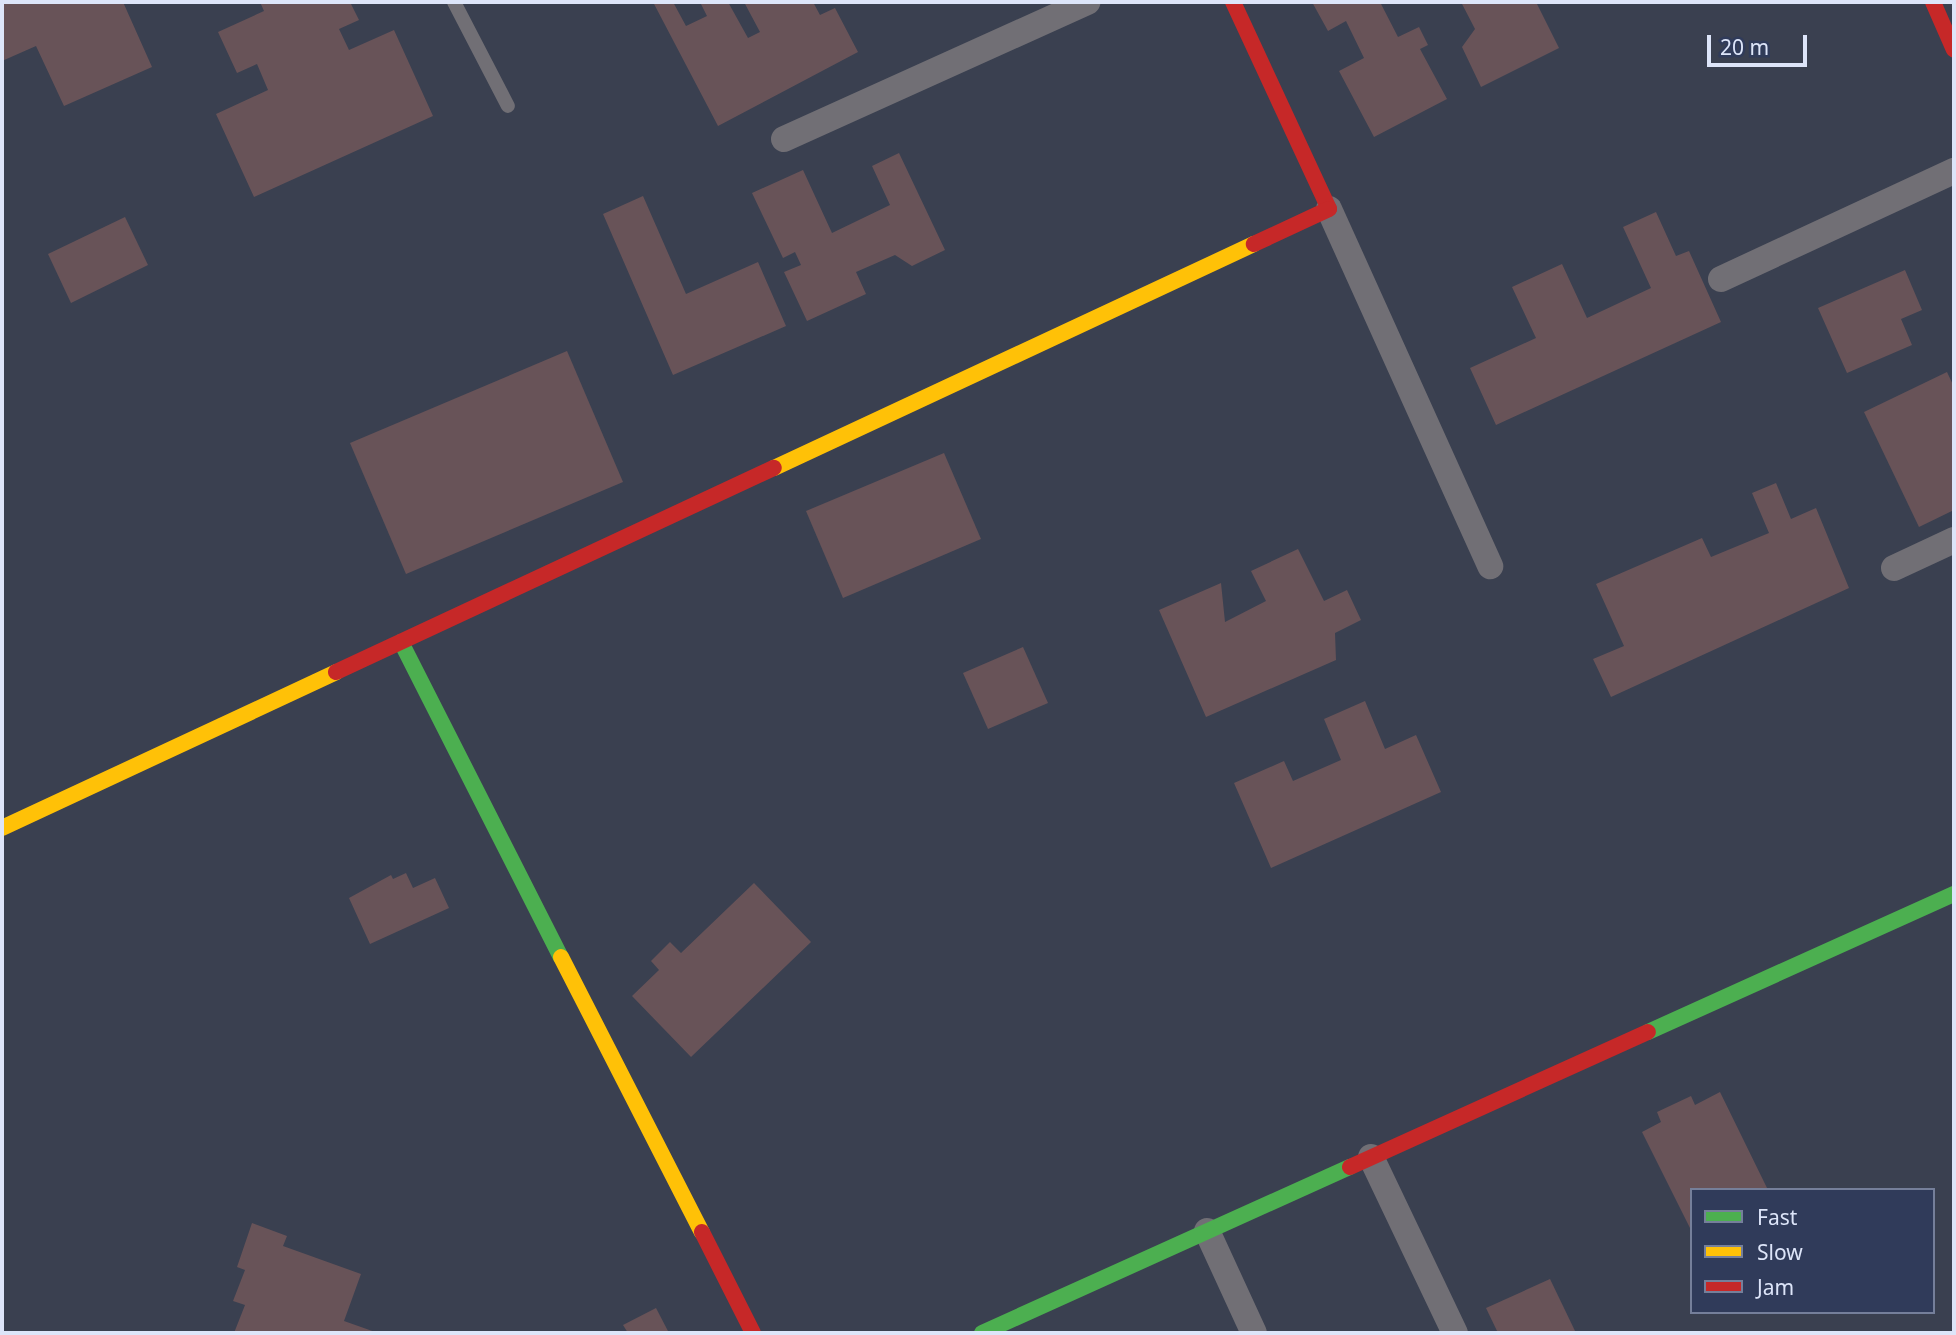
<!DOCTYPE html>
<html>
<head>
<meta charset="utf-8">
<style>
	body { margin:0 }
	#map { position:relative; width:1956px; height:1335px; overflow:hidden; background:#3a4050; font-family:"Noto Sans",sans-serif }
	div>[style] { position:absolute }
	.building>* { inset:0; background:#685358 }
	.lane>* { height:14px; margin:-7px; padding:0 7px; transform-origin:7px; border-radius:7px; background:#716f75 }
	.street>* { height:26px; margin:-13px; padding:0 13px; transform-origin:13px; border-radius:13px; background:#716f75 }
	.fast>* { height:16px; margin:-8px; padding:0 8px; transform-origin:8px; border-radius:8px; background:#4caf50 }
	.slow>* { height:16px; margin:-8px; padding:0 8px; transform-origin:8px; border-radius:8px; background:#ffc107 }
	.jam>* { height:16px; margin:-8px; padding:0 8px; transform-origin:8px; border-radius:8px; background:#c62828 }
	span { translate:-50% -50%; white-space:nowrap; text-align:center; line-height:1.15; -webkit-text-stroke:5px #303b5a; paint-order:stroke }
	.frame { position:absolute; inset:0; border:4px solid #dde5f9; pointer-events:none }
	.legend { position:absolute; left:1690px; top:1188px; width:245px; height:126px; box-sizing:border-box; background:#303b5a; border:2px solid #757f9a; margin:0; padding:9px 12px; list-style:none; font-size:21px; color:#dde5f9 }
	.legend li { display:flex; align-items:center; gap:14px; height:35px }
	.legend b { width:35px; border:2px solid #757f9a }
	.scale { position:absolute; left:1707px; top:35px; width:100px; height:32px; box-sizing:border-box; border:4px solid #dde5f9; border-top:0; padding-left:9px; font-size:21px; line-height:24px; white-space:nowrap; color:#dde5f9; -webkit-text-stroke:5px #303b5a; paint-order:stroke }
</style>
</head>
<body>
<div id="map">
	<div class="building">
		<i style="clip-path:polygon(2px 2px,123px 2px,152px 67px,64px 106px,36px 46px,2px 61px)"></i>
		<i style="clip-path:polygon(260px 2px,350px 2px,359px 20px,339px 29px,349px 50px,394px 30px,433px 116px,254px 197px,216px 114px,268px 90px,257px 64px,237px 73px,218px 32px,264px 11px)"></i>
		<i style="clip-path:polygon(653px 2px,673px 2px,686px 26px,707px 16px,700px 2px,728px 2px,748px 38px,760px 32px,744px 2px,813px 2px,820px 15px,835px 8px,858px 52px,718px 126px)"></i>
		<i style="clip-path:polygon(1312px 2px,1380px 2px,1398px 37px,1419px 27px,1428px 45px,1420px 49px,1447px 99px,1374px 137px,1339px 71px,1364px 58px,1346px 21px,1328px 31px)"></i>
		<i style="clip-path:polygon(1461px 2px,1536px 2px,1559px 48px,1481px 87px,1462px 47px,1475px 29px)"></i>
		<i style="clip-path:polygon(899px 153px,945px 250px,912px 266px,895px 255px,856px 272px,866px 294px,807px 321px,784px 272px,801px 265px,795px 252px,783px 258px,752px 193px,803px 170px,832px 233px,890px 205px,872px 166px)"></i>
		<i style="clip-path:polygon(643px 196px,686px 294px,758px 262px,786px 326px,673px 375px,603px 214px)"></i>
		<i style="clip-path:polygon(1656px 212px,1676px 256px,1689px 251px,1721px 322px,1496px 425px,1470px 368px,1536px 338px,1512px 287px,1562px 264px,1587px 318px,1651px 288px,1623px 227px)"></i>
		<i style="clip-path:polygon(125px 217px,148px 265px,71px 303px,48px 254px)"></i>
		<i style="clip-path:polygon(1905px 270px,1922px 310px,1901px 319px,1912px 345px,1847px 373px,1818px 308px)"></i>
		<i style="clip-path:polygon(567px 351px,623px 482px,406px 574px,350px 443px)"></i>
		<i style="clip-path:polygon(1947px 372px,1954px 387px,1954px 510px,1919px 527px,1864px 412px)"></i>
		<i style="clip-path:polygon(944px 453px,981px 539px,843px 598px,806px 511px)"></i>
		<i style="clip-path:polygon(1776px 483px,1791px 519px,1816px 508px,1849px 588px,1611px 697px,1593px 659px,1624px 646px,1596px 584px,1702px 538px,1711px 557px,1769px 533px,1752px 493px)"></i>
		<i style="clip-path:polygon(1298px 549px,1324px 601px,1347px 590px,1361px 620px,1335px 633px,1336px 660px,1206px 717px,1159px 610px,1221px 583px,1225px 622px,1266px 601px,1251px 571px)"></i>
		<i style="clip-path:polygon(1023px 647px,1048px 703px,988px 729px,963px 673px)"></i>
		<i style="clip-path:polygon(1365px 701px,1385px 749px,1416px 735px,1441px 792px,1271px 868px,1234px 783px,1284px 761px,1293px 781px,1341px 760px,1324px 719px)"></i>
		<i style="clip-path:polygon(406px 873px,413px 888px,435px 878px,449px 908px,370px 944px,349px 898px,391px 875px,393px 879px)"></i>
		<i style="clip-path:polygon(754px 883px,811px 942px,691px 1057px,632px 996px,659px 970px,651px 961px,670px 942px,681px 953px)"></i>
		<i style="clip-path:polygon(1720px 1092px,1768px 1190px,1692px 1190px,1692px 1232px,1642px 1132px,1661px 1122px,1657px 1112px,1691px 1096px,1695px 1105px)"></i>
		<i style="clip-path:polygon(252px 1223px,287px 1236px,283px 1246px,361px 1274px,344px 1321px,378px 1333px,234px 1333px,245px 1305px,233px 1301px,245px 1270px,237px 1267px)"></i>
		<i style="clip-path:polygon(1550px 1279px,1576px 1333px,1498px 1333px,1486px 1308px)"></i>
		<i style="clip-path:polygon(656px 1308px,669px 1333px,628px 1333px,623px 1325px)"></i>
	</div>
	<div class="lane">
		<i style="left:454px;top:2px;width:117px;rotate:62.6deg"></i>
	</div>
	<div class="street">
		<i style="left:784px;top:139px;width:333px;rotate:-24.3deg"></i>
		<i style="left:1329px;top:209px;width:392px;rotate:65.7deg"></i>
		<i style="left:1721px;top:279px;width:257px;rotate:-24.9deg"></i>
		<i style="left:1894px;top:568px;width:66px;rotate:-25deg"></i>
		<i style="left:1371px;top:1157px;width:195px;rotate:64.5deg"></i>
		<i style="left:1207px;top:1231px;width:112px;rotate:65.3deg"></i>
	</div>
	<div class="fast">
		<i style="left:401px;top:642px;width:353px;rotate:63.1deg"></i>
		<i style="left:1648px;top:1032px;width:336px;rotate:-24.3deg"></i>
		<i style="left:982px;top:1333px;width:404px;rotate:-24.3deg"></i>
	</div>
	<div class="slow">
		<i style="left:774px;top:468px;width:530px;rotate:-25.02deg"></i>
		<i style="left:2px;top:828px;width:369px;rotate:-25deg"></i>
		<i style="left:561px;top:957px;width:309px;rotate:62.9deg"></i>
	</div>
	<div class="jam">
		<i style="left:1233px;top:2px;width:228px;rotate:65.1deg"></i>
		<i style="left:1329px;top:209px;width:83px;rotate:155deg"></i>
		<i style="left:1933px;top:2px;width:52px;rotate:66.4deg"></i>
		<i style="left:336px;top:672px;width:483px;rotate:-25deg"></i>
		<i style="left:1350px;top:1167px;width:327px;rotate:-24.4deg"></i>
		<i style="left:702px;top:1232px;width:113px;rotate:63.2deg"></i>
	</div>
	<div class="frame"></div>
	<ul class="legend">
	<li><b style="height:9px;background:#4caf50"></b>Fast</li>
	<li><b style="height:9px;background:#ffc107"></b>Slow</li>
	<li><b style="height:9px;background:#c62828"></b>Jam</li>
	</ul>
	<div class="scale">20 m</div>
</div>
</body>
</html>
